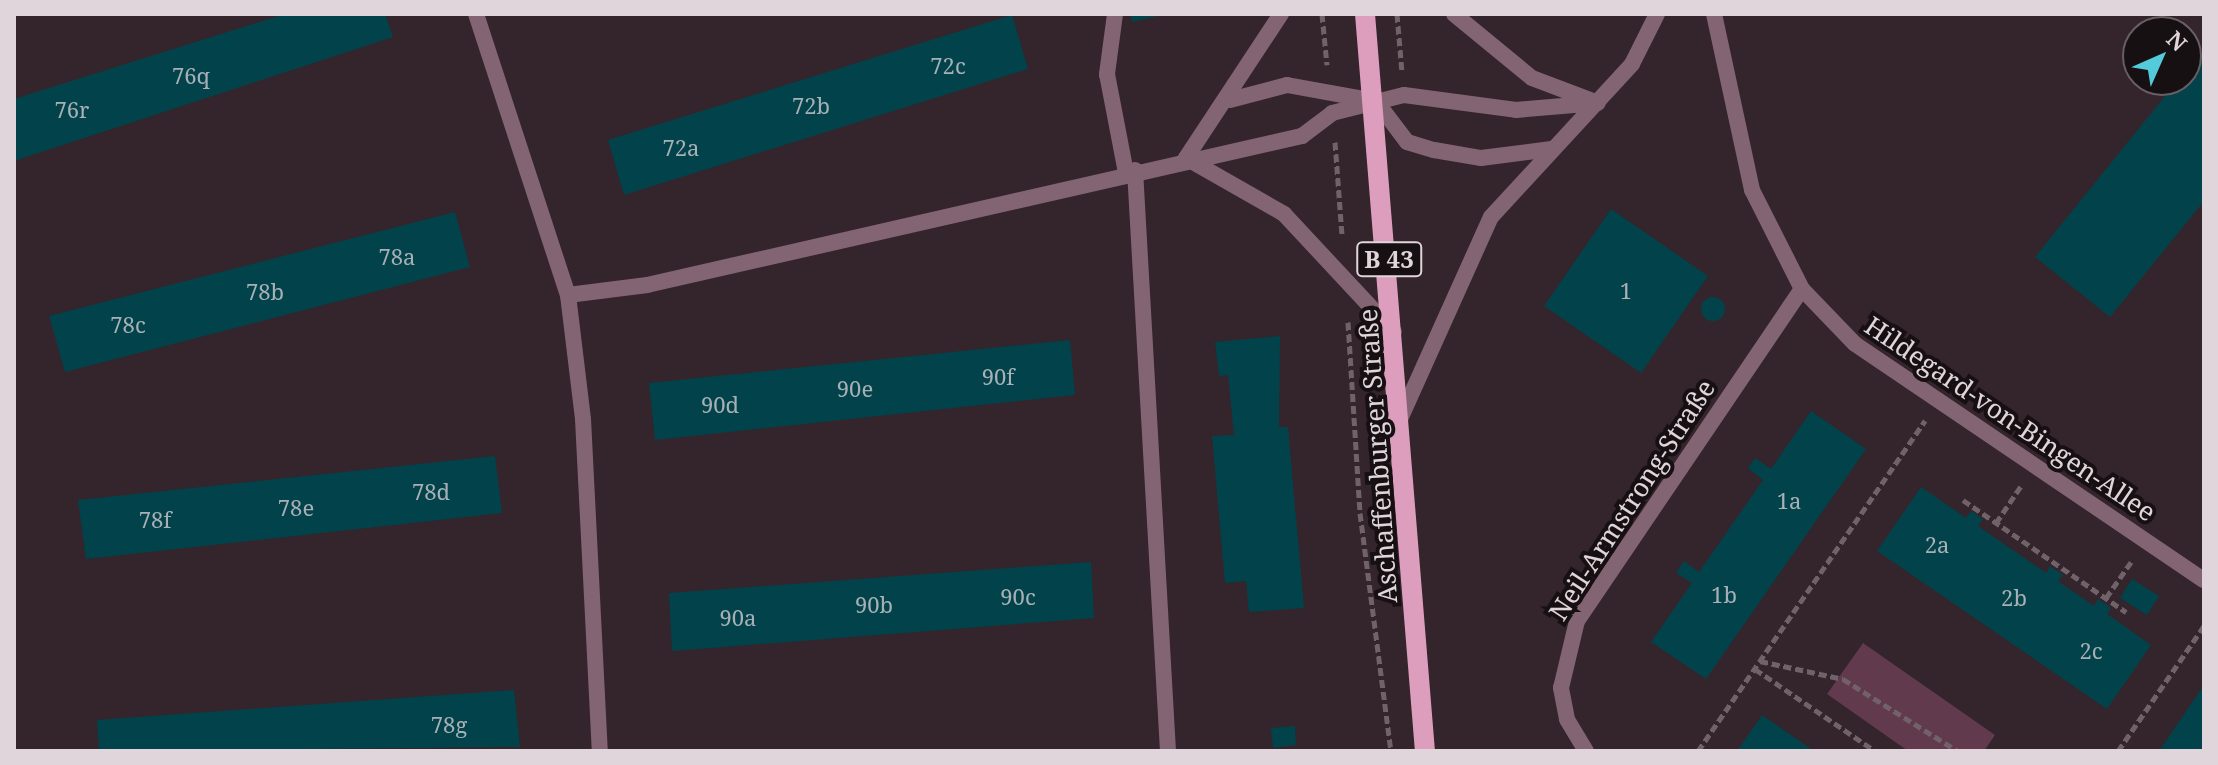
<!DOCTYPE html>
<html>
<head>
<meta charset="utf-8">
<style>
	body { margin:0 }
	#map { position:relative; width:2218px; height:765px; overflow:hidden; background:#34242c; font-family:"Noto Serif",serif }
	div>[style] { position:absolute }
	.green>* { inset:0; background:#613a4e }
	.building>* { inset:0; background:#02434b }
	.round { border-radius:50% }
	.path>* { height:5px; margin-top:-2.5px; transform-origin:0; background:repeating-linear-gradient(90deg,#716269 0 8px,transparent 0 12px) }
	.lane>* { height:16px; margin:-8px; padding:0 8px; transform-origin:8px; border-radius:8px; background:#836473 }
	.street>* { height:16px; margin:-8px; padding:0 8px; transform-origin:8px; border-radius:8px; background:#836473 }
	.primary>* { height:20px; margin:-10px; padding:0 10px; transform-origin:10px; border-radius:10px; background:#dd9ebd }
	span { translate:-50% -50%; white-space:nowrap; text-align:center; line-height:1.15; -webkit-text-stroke:8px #171013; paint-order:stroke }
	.number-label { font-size:22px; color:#a8b0b6 }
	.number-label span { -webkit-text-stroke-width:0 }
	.shield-label span { padding:2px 6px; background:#171013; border:2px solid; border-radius:6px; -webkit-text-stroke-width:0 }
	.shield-label { font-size:24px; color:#e0d5da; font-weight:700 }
	.street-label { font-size:26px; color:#e0d5da }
	.frame { position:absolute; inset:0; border:16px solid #e0d5da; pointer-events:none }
	.north { position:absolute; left:2122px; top:16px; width:80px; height:80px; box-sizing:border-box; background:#171013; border:2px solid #675f63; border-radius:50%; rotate:45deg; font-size:22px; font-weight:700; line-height:32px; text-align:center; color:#e0d5da }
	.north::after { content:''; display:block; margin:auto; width:28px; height:36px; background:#53cbdb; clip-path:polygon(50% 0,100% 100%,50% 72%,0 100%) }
</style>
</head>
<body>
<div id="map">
	<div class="green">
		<i style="clip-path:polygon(1863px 643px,1995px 735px,1984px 751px,1908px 751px,1827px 694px)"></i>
	</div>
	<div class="building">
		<i style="clip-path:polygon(285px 14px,385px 14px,393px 37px,14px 161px,14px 99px)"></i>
		<i style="clip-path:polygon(1130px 14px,1162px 14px,1162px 15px,1132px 22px)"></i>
		<i style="clip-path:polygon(1012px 15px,1028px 69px,624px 195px,608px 140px)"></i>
		<i style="clip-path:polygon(2204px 48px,2204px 201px,2110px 317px,2035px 257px,2178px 80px,2186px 80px)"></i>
		<i style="clip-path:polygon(1611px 209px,1708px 276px,1641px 373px,1544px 306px)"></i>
		<i style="clip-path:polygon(455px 212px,470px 267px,65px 372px,49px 316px)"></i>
		<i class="round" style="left:1701px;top:297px;width:24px;height:24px"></i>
		<i style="clip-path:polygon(1280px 336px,1279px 427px,1288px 427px,1304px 608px,1249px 612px,1246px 581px,1225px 583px,1212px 436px,1234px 435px,1228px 375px,1219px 376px,1215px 342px)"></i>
		<i style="clip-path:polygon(1070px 340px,1075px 395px,655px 440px,649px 383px)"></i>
		<i style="clip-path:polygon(1811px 411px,1866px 449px,1706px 679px,1651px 642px,1692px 583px,1676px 573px,1684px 561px,1699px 572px,1763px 480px,1748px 468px,1755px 458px,1771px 469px)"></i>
		<i style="clip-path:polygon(495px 456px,502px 513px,86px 559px,78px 500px)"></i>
		<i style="clip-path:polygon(1921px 487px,1966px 518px,1971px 511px,1983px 519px,1978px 526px,2046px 573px,2050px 566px,2063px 575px,2058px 581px,2094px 606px,2098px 599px,2111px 608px,2107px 614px,2151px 645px,2107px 709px,1877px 551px)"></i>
		<i style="clip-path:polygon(1091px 562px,1094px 618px,672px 651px,669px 593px)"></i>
		<i style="clip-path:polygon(2132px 579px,2159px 596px,2147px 615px,2120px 598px)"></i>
		<i style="clip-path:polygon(2204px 685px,2204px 751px,2159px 751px)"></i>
		<i style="clip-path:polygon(514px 690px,520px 747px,99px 751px,97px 720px)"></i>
		<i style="clip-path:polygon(1762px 715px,1814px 751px,1737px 751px)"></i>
		<i style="clip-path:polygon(1295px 726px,1296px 745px,1273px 748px,1271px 728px)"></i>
	</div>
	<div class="path">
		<i style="left:1322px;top:14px;width:51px;rotate:84.4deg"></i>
		<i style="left:1397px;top:14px;width:58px;rotate:85.1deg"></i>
		<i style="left:1335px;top:142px;width:94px;rotate:85.7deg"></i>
		<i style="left:1348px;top:322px;width:191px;rotate:86.4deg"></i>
		<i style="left:1360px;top:513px;width:240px;rotate:82.6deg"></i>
		<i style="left:1963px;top:500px;width:198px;rotate:34.5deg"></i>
		<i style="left:1996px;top:523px;width:45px;rotate:-56deg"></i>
		<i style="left:2106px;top:598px;width:44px;rotate:-55.2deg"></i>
		<i style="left:1760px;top:661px;width:85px;rotate:12.2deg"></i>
		<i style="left:1843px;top:679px;width:136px;rotate:32.1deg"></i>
		<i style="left:1755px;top:669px;width:145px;rotate:34.3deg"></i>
		<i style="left:1698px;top:751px;width:401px;rotate:-55.5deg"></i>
		<i style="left:2118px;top:751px;width:152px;rotate:-55.5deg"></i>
	</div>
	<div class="lane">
		<i style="left:1115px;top:14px;width:61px;rotate:97.6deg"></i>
		<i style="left:1107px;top:74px;width:101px;rotate:79.1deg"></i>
	</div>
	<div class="street">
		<i style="left:476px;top:14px;width:296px;rotate:71.9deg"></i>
		<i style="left:568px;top:295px;width:80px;rotate:-7.2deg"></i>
		<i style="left:647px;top:285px;width:672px;rotate:-12.82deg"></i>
		<i style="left:1302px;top:136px;width:38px;rotate:-37deg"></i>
		<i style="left:1332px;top:113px;width:74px;rotate:-14deg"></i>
		<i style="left:1404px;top:95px;width:113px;rotate:7.6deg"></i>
		<i style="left:1516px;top:110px;width:82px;rotate:-4.9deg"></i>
		<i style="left:1454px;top:14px;width:101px;rotate:39.4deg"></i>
		<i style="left:1532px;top:78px;width:65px;rotate:20.7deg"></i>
		<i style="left:1714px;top:14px;width:180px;rotate:77.8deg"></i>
		<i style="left:1752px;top:190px;width:111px;rotate:63.2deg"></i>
		<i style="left:1802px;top:289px;width:76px;rotate:46.1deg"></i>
		<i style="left:1855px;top:344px;width:421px;rotate:34.1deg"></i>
		<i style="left:1230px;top:100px;width:59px;rotate:-14.7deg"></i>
		<i style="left:1287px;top:85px;width:89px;rotate:10.3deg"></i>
		<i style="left:1376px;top:101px;width:51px;rotate:52.9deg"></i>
		<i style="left:1407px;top:142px;width:28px;rotate:17deg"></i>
		<i style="left:1434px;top:150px;width:48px;rotate:9.7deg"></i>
		<i style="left:1481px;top:158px;width:71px;rotate:-7.3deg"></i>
		<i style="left:1186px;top:158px;width:113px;rotate:29.7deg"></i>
		<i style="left:1284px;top:214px;width:161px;rotate:47deg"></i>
		<i style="left:1186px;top:158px;width:173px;rotate:-56.6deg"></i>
		<i style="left:1135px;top:170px;width:582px;rotate:86.75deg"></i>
		<i style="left:568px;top:295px;width:125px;rotate:83.1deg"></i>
		<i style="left:583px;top:419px;width:332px;rotate:87.1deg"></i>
		<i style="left:1401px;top:417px;width:219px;rotate:-65.8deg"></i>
		<i style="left:1491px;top:217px;width:208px;rotate:-47.3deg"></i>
		<i style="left:1632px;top:64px;width:56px;rotate:-63.4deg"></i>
		<i style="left:1586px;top:751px;width:37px;rotate:-121deg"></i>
		<i style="left:1567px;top:719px;width:32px;rotate:-101deg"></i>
		<i style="left:1561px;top:688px;width:69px;rotate:-76.6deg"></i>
		<i style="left:1577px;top:621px;width:401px;rotate:-55.9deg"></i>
	</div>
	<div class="primary">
		<i style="left:1365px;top:14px;width:739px;rotate:85.35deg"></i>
	</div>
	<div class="number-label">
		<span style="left:948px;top:66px">72c</span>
		<span style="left:191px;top:76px">76q</span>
		<span style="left:811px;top:106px">72b</span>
		<span style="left:72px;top:110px">76r</span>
		<span style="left:681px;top:148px">72a</span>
		<span style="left:397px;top:257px">78a</span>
		<span style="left:1626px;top:291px">1</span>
		<span style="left:265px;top:292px">78b</span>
		<span style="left:128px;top:325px">78c</span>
		<span style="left:998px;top:377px">90f</span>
		<span style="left:855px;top:389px">90e</span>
		<span style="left:720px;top:405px">90d</span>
		<span style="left:431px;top:492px">78d</span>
		<span style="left:1789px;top:501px">1a</span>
		<span style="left:296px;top:508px">78e</span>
		<span style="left:155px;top:520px">78f</span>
		<span style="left:1937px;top:545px">2a</span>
		<span style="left:1724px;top:595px">1b</span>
		<span style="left:1018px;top:597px">90c</span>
		<span style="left:2014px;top:598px">2b</span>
		<span style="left:874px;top:605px">90b</span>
		<span style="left:738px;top:618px">90a</span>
		<span style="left:2091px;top:651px">2c</span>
		<span style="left:449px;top:725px">78g</span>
	</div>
	<div class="shield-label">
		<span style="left:1389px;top:259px">B 43</span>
	</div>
	<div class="street-label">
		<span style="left:2010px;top:419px;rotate:34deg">Hildegard-von-Bingen-Allee</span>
		<span style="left:1378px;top:456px;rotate:-94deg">Aschaffenburger Straße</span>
		<span style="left:1632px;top:500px;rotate:-57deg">Neil-Armstrong-Straße</span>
	</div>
	<div class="frame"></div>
	<div class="north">N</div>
</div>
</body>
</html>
